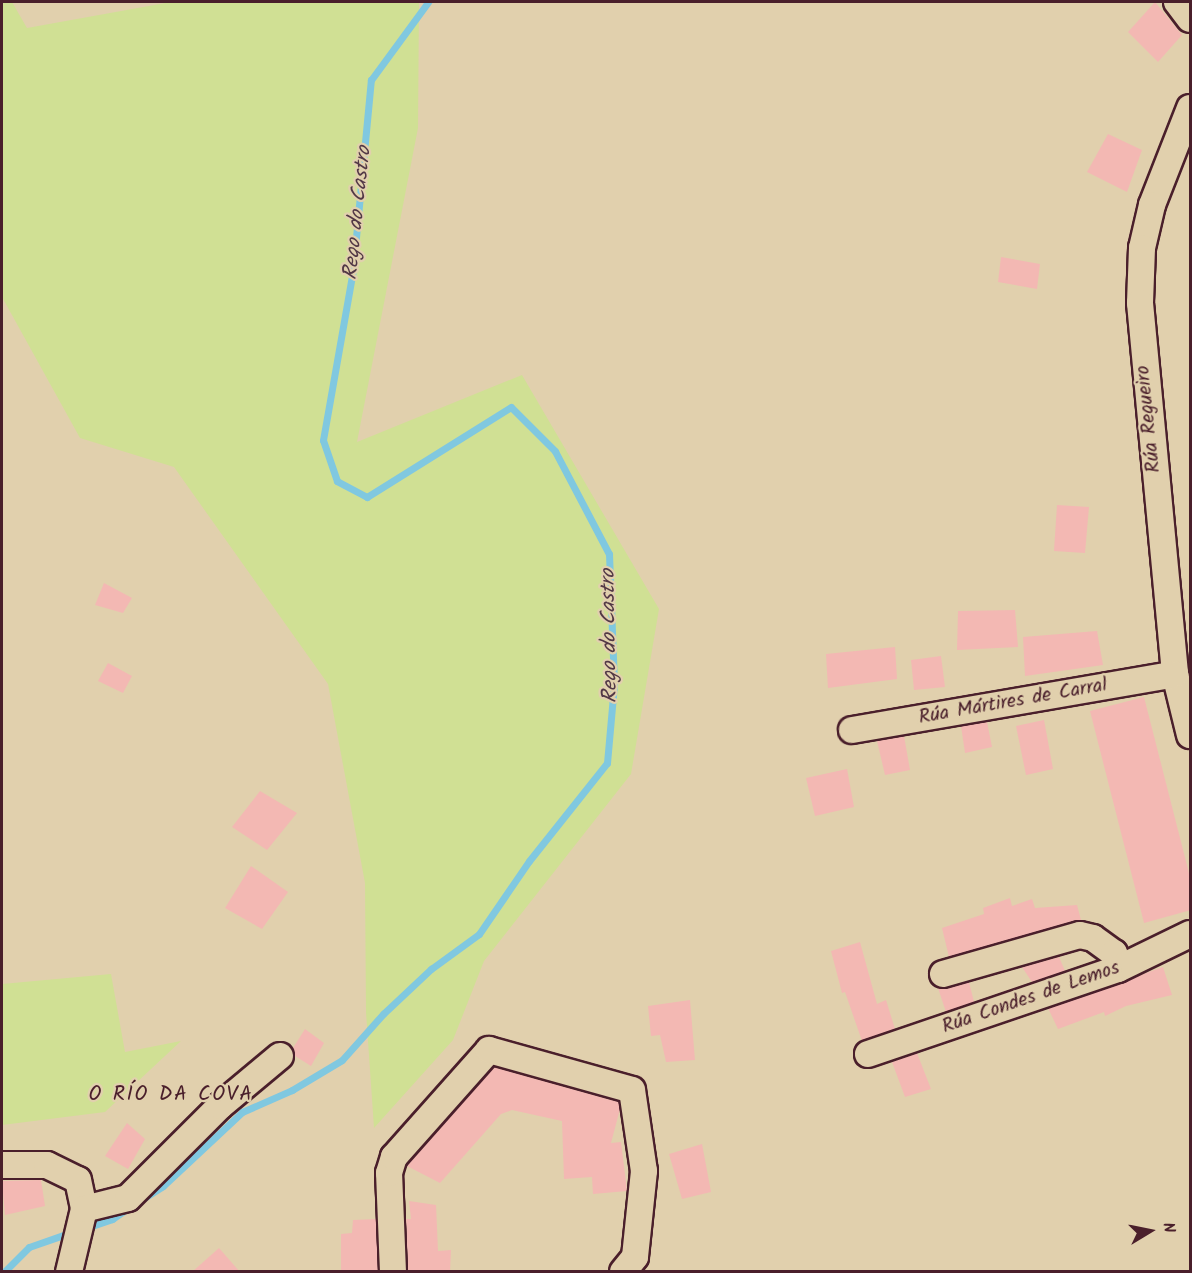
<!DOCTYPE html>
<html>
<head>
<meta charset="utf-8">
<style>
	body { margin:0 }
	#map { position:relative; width:1192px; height:1273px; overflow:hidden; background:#e1d0ad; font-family:Kalam,sans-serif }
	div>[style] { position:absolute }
	.green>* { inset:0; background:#d0e094 }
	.stream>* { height:7px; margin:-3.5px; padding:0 3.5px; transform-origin:3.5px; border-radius:3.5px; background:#80c8e0 }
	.building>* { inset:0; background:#f3b8b3 }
	.roads { filter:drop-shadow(2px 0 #4a1f2b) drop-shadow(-2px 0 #4a1f2b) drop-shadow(0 2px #4a1f2b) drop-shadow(0 -2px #4a1f2b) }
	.street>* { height:26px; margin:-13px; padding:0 13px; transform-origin:13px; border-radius:13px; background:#e1d0ad }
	span { translate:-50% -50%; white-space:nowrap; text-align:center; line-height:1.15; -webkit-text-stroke:4.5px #e1d0ad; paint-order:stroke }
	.street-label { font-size:20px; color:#4a1f2b }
	.water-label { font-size:21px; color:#523846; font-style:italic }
	.neighbourhood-label { font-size:21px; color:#4a1f2b; letter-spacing:1.5px }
	.frame { position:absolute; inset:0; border:3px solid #4a1f2b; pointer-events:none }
	.north { position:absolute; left:1120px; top:1201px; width:60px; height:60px; -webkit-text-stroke:4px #e1d0ad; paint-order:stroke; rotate:80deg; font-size:16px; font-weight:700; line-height:24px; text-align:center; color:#4a1f2b }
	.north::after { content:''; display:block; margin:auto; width:21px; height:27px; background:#4a1f2b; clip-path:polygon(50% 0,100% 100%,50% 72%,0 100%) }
</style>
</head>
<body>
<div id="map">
	<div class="green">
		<i style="clip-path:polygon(2px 2px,12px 2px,27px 28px,171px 2px,419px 2px,418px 128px,357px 442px,522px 375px,659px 609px,631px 774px,484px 961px,453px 1040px,374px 1128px,366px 1012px,365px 883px,328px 684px,174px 467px,80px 438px,2px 297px)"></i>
		<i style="clip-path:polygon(111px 974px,125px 1052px,181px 1041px,105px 1112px,2px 1125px,2px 984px)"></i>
	</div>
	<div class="stream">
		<i style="left:144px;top:1198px;width:22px;rotate:-32deg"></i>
		<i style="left:163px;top:1186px;width:108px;rotate:-43.1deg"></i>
		<i style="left:242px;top:1112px;width:55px;rotate:-23.7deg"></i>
		<i style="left:292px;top:1090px;width:58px;rotate:-31deg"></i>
		<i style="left:342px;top:1060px;width:62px;rotate:-48.3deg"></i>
		<i style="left:383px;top:1014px;width:66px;rotate:-43.2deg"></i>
		<i style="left:431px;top:969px;width:59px;rotate:-36.1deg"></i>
		<i style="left:479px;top:934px;width:88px;rotate:-55.6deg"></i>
		<i style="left:529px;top:861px;width:125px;rotate:-51.5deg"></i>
		<i style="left:607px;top:763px;width:79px;rotate:-84.9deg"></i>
		<i style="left:614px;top:684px;width:130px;rotate:-92.2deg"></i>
		<i style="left:609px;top:554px;width:116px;rotate:-117.7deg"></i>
		<i style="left:555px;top:451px;width:62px;rotate:-135deg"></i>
		<i style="left:511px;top:407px;width:170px;rotate:148deg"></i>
		<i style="left:367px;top:497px;width:34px;rotate:-152deg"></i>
		<i style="left:337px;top:481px;width:43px;rotate:-108.9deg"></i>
		<i style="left:323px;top:440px;width:174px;rotate:-80deg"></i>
		<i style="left:353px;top:269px;width:190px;rotate:-84.6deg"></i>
		<i style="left:371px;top:80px;width:97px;rotate:-53.8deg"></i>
		<i style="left:86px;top:1228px;width:28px;rotate:-19deg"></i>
		<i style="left:112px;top:1219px;width:18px;rotate:-34deg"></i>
		<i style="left:4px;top:1272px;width:35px;rotate:-45deg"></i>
		<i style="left:29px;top:1247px;width:46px;rotate:-19.2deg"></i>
	</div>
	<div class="building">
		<i style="clip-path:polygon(1155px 2px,1182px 35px,1158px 62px,1128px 32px)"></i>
		<i style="clip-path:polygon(1108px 134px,1142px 150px,1127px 192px,1087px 172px)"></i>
		<i style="clip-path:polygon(1001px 257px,1040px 264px,1037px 289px,998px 282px)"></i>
		<i style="clip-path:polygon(1057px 505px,1089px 507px,1085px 553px,1054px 551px)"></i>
		<i style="clip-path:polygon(104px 583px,132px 598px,123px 613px,95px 605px)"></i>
		<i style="clip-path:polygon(1015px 610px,1018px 647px,957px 650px,958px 611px)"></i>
		<i style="clip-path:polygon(1097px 631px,1103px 665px,1025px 676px,1023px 637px)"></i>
		<i style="clip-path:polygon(895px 647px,897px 679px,828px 688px,826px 654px)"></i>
		<i style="clip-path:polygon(941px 656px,945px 687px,914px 690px,911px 660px)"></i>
		<i style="clip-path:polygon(108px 663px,132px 676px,123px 693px,98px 681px)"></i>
		<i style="clip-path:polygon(1144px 697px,1191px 881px,1191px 910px,1144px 923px,1090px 711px)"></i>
		<i style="clip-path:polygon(1044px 720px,1053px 769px,1026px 775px,1016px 726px)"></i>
		<i style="clip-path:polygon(987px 722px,992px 747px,965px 753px,961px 726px)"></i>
		<i style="clip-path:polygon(904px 736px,910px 770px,885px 775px,877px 741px)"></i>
		<i style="clip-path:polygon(847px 769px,854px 807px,815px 816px,806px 778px)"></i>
		<i style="clip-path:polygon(260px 791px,297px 813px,267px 850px,232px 827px)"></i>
		<i style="clip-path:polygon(251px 866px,288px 892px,262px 929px,225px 908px)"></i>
		<i style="clip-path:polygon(1010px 898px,1012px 906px,1032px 899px,1035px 908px,1077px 905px,1081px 920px,949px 957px,942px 928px,984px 914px,983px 908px)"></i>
		<i style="clip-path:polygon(860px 942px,877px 1004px,886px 1000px,895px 1029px,862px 1041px,845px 992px,842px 993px,831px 951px)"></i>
		<i style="clip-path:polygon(1059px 957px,1065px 971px,1032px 982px,1022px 967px)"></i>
		<i style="clip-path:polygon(1163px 967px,1172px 995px,1126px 1006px,1105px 1016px,1104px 1012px,1058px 1029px,1048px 1008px)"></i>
		<i style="clip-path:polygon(969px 982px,974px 1002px,946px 1012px,938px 988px,947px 988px)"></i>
		<i style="clip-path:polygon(690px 1000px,695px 1060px,666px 1062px,660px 1035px,651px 1036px,648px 1006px)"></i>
		<i style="clip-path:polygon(305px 1029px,324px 1043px,311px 1066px,295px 1056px,293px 1048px)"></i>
		<i style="clip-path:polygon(917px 1053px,931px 1089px,905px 1097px,892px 1062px)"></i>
		<i style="clip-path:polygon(494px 1067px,619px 1102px,620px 1109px,611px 1143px,621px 1142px,627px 1191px,593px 1194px,592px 1177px,564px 1179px,562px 1121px,512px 1110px,501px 1114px,440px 1183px,407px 1166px)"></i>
		<i style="clip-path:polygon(127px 1123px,145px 1139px,128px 1169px,105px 1156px)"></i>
		<i style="clip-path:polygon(702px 1144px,711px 1192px,682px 1199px,669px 1154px)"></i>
		<i style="clip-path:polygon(41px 1180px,45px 1206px,5px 1215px,2px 1181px)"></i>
		<i style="clip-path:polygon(409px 1201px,436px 1205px,438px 1251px,451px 1250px,450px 1272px,408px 1272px,406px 1219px,411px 1219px)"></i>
		<i style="clip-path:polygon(376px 1219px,378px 1272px,341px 1272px,341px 1234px,352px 1233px,353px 1220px)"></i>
		<i style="clip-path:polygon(219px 1248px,240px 1272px,192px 1272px)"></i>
	</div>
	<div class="roads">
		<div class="street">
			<i style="left:1177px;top:2px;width:21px;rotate:53deg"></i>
			<i style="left:1190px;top:108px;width:104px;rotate:111.4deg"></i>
			<i style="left:1152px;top:205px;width:44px;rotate:103.1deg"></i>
			<i style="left:1142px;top:248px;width:55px;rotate:92.1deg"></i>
			<i style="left:1140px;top:303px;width:373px;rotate:84.6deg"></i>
			<i style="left:1175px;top:674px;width:63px;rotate:76.2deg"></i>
			<i style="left:852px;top:730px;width:328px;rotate:-9.8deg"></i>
			<i style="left:943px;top:974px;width:142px;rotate:-15.9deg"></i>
			<i style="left:1080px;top:935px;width:13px;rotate:13deg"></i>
			<i style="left:1093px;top:938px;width:26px;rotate:36deg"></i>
			<i style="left:1114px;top:953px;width:16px;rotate:76deg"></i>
			<i style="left:868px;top:1054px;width:264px;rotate:-18.8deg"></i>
			<i style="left:1118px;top:969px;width:80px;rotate:-25.9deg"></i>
			<i style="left:2px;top:1165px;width:45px"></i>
			<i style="left:47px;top:1165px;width:34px;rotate:26deg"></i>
			<i style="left:78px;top:1180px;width:30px;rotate:78deg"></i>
			<i style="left:84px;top:1209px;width:65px;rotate:103.4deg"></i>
			<i style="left:84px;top:1209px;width:45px;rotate:-14deg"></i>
			<i style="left:128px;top:1198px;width:130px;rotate:-45deg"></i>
			<i style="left:220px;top:1106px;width:78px;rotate:-39.8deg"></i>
			<i style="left:393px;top:1272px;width:99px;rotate:-92.3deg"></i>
			<i style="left:389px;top:1173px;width:17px;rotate:-73deg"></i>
			<i style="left:394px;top:1157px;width:143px;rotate:-48.4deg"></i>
			<i style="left:489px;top:1050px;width:148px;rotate:15.6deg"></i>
			<i style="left:632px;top:1090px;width:82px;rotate:81.6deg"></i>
			<i style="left:644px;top:1171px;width:86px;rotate:96deg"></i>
			<i style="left:635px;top:1257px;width:19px;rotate:129deg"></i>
		</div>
	</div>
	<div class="street-label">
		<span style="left:1149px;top:419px;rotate:-96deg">Rúa Regueiro</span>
		<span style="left:1013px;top:702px;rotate:-10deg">Rúa Mártires de Carral</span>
		<span style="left:1031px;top:998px;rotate:-19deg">Rúa Condes de Lemos</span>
	</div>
	<div class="water-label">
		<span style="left:358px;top:213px;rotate:-84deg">Rego do Castro</span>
		<span style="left:610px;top:636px;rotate:-91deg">Rego do Castro</span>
	</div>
	<div class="neighbourhood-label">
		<span style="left:171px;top:1095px">O RÍO DA COVA</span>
	</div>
	<div class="frame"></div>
	<div class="north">N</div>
</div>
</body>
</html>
